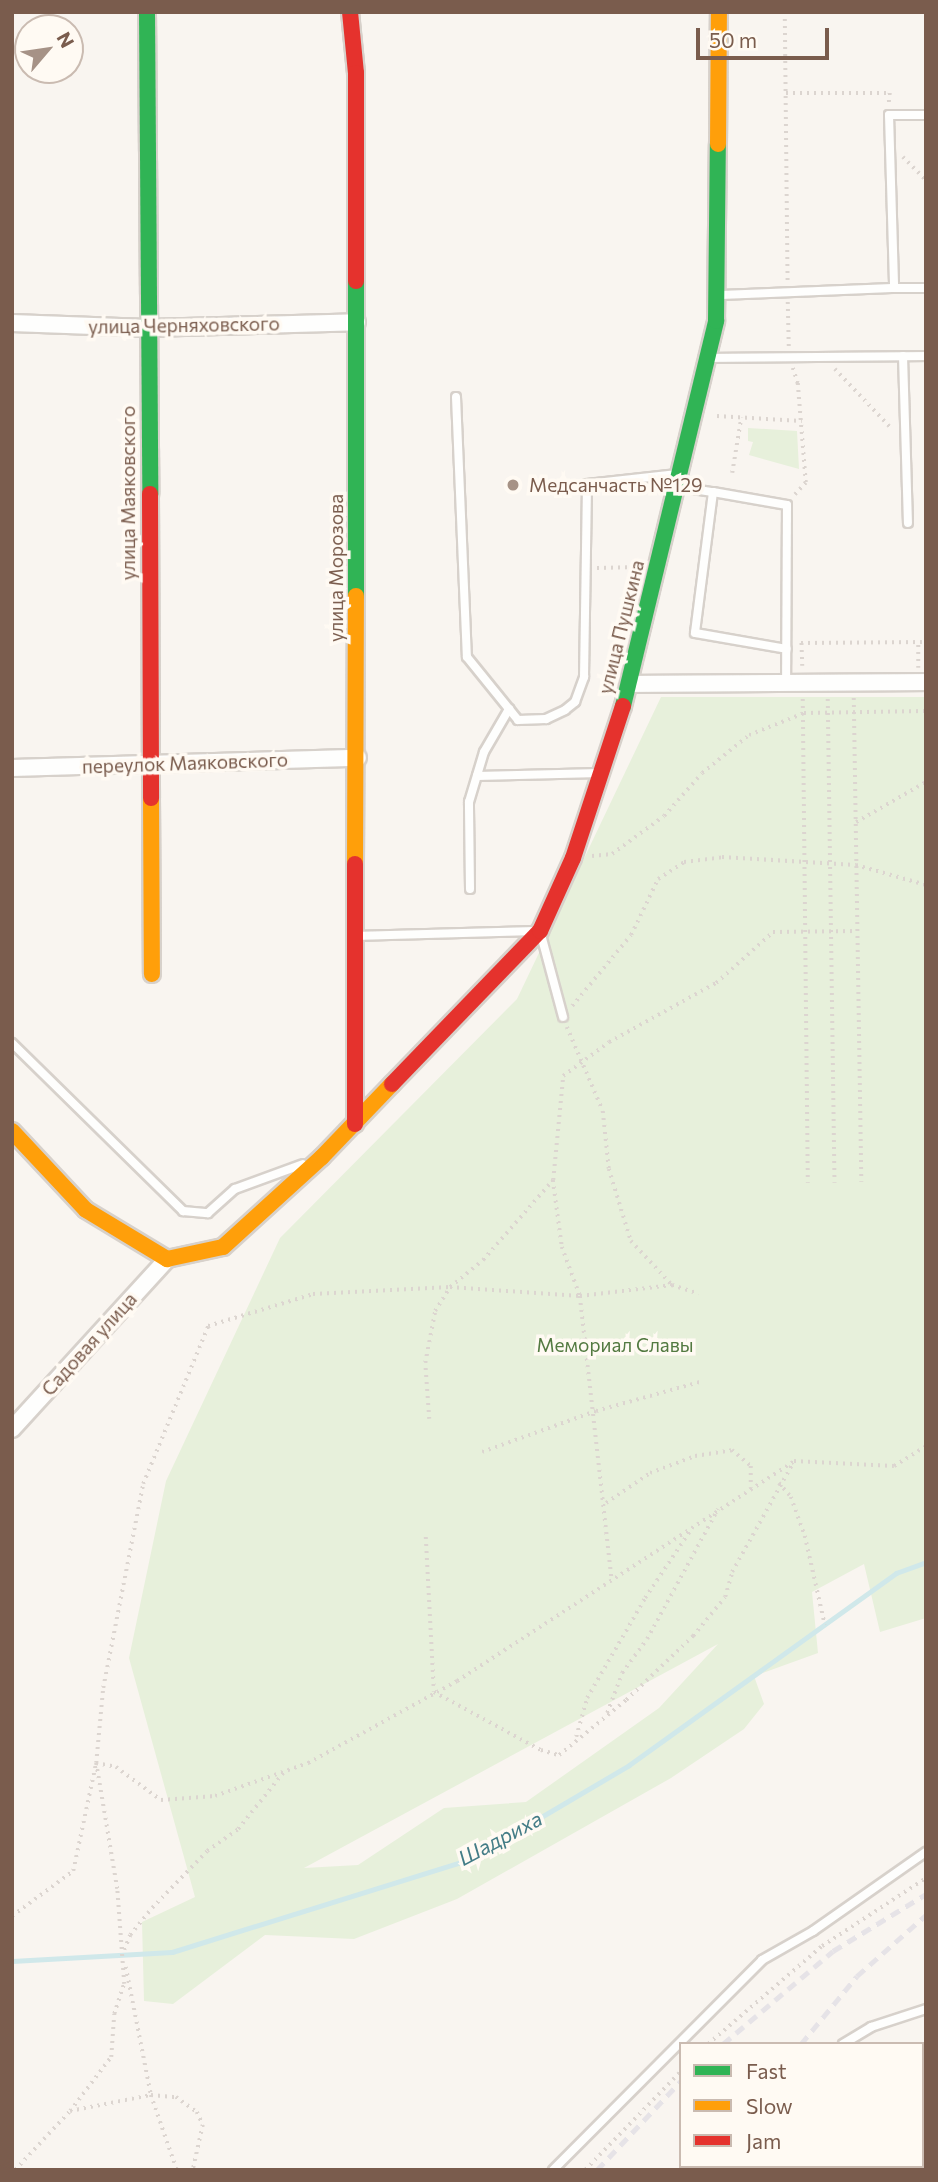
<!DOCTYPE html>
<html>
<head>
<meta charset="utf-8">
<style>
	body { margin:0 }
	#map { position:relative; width:938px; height:2182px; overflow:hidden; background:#f9f5f0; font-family:Commissioner,sans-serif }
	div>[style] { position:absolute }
	.green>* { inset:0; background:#e7f0db }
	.stream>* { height:5px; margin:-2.5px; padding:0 2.5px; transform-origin:2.5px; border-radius:2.5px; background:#d0e8ea }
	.path>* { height:3.5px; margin-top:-1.75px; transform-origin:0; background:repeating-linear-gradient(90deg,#dcd5d0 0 2px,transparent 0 7px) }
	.roads { filter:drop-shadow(2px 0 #d7d1cb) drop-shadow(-2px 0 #d7d1cb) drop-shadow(0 2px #d7d1cb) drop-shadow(0 -2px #d7d1cb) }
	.lane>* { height:8px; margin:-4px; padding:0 4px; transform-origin:4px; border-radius:4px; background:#fefefd }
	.street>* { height:16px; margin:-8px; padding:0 8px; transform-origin:8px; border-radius:8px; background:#fefefd }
	.fast>* { height:16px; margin:-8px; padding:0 8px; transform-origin:8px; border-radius:8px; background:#30b455 }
	.slow>* { height:16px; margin:-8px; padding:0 8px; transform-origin:8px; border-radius:8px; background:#ff9f0a }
	.jam>* { height:16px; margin:-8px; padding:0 8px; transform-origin:8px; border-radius:8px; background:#e5322d }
	.rail>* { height:5px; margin-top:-2.5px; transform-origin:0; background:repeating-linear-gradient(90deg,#e6e3e7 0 10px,transparent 0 17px) }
	.dots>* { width:19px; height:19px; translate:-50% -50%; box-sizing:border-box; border:4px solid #fffaf3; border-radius:50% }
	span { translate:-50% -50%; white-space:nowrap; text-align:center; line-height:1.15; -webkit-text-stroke:7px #fffaf3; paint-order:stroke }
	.street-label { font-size:19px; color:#7a5c4d }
	.poi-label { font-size:19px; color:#7a5c4d }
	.left { translate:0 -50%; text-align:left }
	.park-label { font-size:19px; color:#537a41 }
	.water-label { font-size:21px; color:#437c86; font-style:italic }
	.frame { position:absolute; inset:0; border:14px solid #7a5c4d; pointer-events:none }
	.legend { position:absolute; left:679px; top:2042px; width:245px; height:126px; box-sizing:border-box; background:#fffaf3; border:2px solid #cabbb1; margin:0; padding:9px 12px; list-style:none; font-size:21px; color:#7a5c4d }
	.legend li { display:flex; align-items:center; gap:14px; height:35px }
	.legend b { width:35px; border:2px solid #cabbb1 }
	.north { position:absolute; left:14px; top:14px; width:70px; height:70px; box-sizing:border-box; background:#fffaf3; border:2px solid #cabbb1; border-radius:50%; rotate:61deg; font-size:19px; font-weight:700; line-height:28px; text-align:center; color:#7a5c4d }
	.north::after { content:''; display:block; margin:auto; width:24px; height:32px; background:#a69286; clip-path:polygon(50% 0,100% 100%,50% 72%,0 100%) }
	.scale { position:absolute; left:696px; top:28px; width:133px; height:32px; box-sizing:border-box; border:4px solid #7a5c4d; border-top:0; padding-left:9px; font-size:21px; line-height:24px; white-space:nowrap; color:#7a5c4d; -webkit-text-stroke:5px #fffaf3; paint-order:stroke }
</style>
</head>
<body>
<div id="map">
	<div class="green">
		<i style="clip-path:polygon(748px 428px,797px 431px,799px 469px,749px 455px,753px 442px,748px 441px)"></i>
		<i style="clip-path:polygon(evenodd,661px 697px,926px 697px,926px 1618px,880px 1632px,864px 1564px,812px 1592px,818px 1653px,754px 1676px,764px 1704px,744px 1729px,671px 1778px,457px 1899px,354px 1939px,265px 1935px,173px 2004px,144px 2001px,142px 1922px,195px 1897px,129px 1658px,166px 1481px,280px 1238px,517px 999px,661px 697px,718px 1644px,659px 1708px,526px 1802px,444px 1808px,358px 1865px,304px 1868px,718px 1644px)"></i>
	</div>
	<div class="stream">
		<i style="left:12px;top:1961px;width:160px;rotate:-3.2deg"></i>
		<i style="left:172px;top:1952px;width:310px;rotate:-17.3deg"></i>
		<i style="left:468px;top:1860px;width:187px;rotate:-30.5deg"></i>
		<i style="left:629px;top:1765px;width:329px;rotate:-35.7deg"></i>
		<i style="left:896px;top:1573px;width:32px;rotate:-20deg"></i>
	</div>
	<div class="path">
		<i style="left:785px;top:12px;width:269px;rotate:89.4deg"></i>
		<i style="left:786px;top:93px;width:104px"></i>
		<i style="left:890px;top:93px;width:10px;rotate:96deg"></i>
		<i style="left:903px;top:157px;width:33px;rotate:45deg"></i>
		<i style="left:788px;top:302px;width:45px;rotate:88.7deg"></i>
		<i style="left:793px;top:368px;width:16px;rotate:72deg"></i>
		<i style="left:798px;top:383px;width:100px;rotate:85.4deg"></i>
		<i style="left:806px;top:483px;width:16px;rotate:133deg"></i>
		<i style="left:835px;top:369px;width:83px;rotate:46.5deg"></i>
		<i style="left:717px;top:416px;width:85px;rotate:3.4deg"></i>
		<i style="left:732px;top:473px;width:56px;rotate:-80.7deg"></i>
		<i style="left:597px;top:568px;width:41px;rotate:-1.4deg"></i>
		<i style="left:802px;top:666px;width:23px;rotate:-92deg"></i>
		<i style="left:801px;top:643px;width:125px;rotate:-0.5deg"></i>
		<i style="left:918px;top:668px;width:26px;rotate:-90deg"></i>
		<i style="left:854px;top:698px;width:484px;rotate:89.1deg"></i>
		<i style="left:803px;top:699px;width:484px;rotate:89.4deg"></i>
		<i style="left:828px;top:699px;width:484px;rotate:89.2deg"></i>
		<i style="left:856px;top:822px;width:81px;rotate:-29.7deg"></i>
		<i style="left:592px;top:856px;width:20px;rotate:-6deg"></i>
		<i style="left:612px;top:854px;width:64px;rotate:-36.2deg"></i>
		<i style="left:664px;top:816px;width:57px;rotate:-48.5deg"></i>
		<i style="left:702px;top:773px;width:60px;rotate:-39deg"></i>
		<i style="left:749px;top:735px;width:59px;rotate:-21.8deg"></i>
		<i style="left:804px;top:713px;width:122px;rotate:-0.9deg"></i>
		<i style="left:572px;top:1006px;width:92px;rotate:-50.3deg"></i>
		<i style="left:631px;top:935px;width:62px;rotate:-64.3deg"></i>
		<i style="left:658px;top:879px;width:31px;rotate:-33deg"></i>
		<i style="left:684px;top:862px;width:38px;rotate:-7deg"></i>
		<i style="left:722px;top:857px;width:134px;rotate:3.4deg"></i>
		<i style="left:856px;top:865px;width:73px;rotate:15.9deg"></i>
		<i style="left:567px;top:1027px;width:91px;rotate:66.8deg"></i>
		<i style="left:603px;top:1111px;width:58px;rotate:84.1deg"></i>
		<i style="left:609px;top:1169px;width:75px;rotate:73deg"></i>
		<i style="left:631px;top:1241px;width:60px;rotate:47deg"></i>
		<i style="left:553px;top:1180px;width:68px;rotate:82.3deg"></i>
		<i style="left:562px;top:1247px;width:52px;rotate:69.8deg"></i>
		<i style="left:580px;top:1296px;width:287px;rotate:83.6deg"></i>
		<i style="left:429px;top:1419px;width:56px;rotate:-94.1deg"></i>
		<i style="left:425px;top:1363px;width:53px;rotate:-79.1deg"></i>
		<i style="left:435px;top:1311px;width:28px;rotate:-58deg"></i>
		<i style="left:450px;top:1287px;width:43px;rotate:-39.3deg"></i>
		<i style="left:483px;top:1260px;width:106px;rotate:-48.8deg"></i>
		<i style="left:553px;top:1180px;width:104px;rotate:-84.5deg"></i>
		<i style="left:563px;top:1076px;width:57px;rotate:-36.5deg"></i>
		<i style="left:609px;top:1042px;width:122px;rotate:-28.9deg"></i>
		<i style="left:716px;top:983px;width:76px;rotate:-41.8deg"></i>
		<i style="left:773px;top:932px;width:84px;rotate:-0.7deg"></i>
		<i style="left:482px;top:1452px;width:121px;rotate:-19.8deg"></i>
		<i style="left:596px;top:1411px;width:108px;rotate:-15.6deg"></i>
		<i style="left:779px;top:1483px;width:18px;rotate:49deg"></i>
		<i style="left:791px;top:1497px;width:41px;rotate:70.3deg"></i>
		<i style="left:805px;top:1536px;width:91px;rotate:77.3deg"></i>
		<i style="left:606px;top:1503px;width:53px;rotate:-34.3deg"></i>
		<i style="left:650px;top:1473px;width:48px;rotate:-20.7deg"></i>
		<i style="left:695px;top:1456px;width:37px;rotate:-9deg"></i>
		<i style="left:732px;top:1450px;width:25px;rotate:40deg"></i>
		<i style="left:751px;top:1466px;width:22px;rotate:90deg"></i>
		<i style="left:426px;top:1537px;width:155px;rotate:87deg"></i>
		<i style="left:434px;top:1692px;width:122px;rotate:28.5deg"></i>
		<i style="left:541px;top:1750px;width:19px;rotate:16deg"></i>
		<i style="left:559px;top:1755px;width:87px;rotate:-39.4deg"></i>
		<i style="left:626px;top:1700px;width:93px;rotate:-43.7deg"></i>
		<i style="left:693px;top:1636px;width:50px;rotate:-50.6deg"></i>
		<i style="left:725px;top:1597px;width:26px;rotate:-74deg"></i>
		<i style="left:732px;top:1572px;width:125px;rotate:-60.8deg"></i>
		<i style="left:607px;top:1713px;width:43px;rotate:-69.4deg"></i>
		<i style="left:622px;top:1673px;width:42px;rotate:-53.7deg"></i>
		<i style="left:647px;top:1639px;width:148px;rotate:-61.4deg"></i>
		<i style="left:576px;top:1737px;width:41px;rotate:-74.2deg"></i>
		<i style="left:587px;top:1698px;width:116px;rotate:-59.9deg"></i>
		<i style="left:645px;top:1598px;width:84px;rotate:-56.1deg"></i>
		<i style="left:12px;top:1916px;width:76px;rotate:-36.4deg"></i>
		<i style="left:73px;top:1871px;width:110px;rotate:-78deg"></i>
		<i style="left:96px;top:1763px;width:20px;rotate:11deg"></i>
		<i style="left:116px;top:1767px;width:56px;rotate:36.3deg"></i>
		<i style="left:161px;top:1800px;width:54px;rotate:-4.2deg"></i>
		<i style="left:215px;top:1796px;width:99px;rotate:-19.5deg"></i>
		<i style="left:308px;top:1763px;width:170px;rotate:-28.8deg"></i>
		<i style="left:457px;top:1681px;width:402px;rotate:-33.1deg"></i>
		<i style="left:794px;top:1461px;width:100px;rotate:2.9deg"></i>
		<i style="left:894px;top:1466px;width:38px;rotate:-32deg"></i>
		<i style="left:124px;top:1950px;width:16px;rotate:-68deg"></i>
		<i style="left:130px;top:1935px;width:35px;rotate:-51deg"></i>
		<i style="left:152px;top:1908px;width:79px;rotate:-46deg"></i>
		<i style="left:207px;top:1851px;width:38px;rotate:-35deg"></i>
		<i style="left:238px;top:1829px;width:72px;rotate:-51.2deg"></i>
		<i style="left:126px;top:1967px;width:130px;rotate:78.9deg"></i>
		<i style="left:151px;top:2095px;width:79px;rotate:70.9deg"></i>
		<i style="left:708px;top:2044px;width:150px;rotate:-40.7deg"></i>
		<i style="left:822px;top:1946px;width:124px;rotate:-33.2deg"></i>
		<i style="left:70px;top:2111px;width:68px;rotate:-52.8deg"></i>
		<i style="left:111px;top:2057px;width:43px;rotate:-86deg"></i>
		<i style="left:114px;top:2014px;width:32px;rotate:-72deg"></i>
		<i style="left:124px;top:1984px;width:95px;rotate:-94.2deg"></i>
		<i style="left:117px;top:1889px;width:128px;rotate:-99.5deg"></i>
		<i style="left:96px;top:1763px;width:75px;rotate:-84.7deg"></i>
		<i style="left:103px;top:1688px;width:208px;rotate:-78.9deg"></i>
		<i style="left:143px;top:1484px;width:171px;rotate:-67.6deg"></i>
		<i style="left:208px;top:1326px;width:110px;rotate:-16.9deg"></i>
		<i style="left:313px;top:1294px;width:137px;rotate:-2.9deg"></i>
		<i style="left:450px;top:1287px;width:130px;rotate:4deg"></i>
		<i style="left:580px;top:1296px;width:93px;rotate:-6.8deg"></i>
		<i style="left:672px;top:1285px;width:28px;rotate:18deg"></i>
		<i style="left:15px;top:2170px;width:81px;rotate:-47deg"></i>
		<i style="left:70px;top:2111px;width:83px;rotate:-11.2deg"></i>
		<i style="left:151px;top:2095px;width:25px;rotate:5deg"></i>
		<i style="left:176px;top:2097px;width:26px;rotate:36deg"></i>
		<i style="left:197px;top:2112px;width:14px;rotate:65deg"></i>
		<i style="left:203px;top:2125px;width:46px;rotate:102.5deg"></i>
		<i style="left:585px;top:2170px;width:138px;rotate:-45.9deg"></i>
		<i style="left:731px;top:2170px;width:4px;rotate:-76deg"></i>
	</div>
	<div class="roads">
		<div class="lane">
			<i style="left:926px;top:115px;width:37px;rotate:180deg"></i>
			<i style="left:889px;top:115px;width:173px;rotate:88.3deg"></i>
			<i style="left:894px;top:288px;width:32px"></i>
			<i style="left:719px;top:295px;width:175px;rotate:-2.3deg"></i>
			<i style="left:903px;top:356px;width:167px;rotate:88.3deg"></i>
			<i style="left:708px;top:358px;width:218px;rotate:-0.5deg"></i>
			<i style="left:456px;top:397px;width:260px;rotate:87.6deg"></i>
			<i style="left:467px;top:657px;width:81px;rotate:51deg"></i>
			<i style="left:518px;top:720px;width:28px;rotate:-2deg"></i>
			<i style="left:546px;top:719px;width:21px;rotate:-25deg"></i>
			<i style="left:565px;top:710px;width:13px;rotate:-39deg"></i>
			<i style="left:575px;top:702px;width:27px;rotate:-70deg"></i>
			<i style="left:584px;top:677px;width:193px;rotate:-89.1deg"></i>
			<i style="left:587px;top:484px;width:91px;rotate:-6.3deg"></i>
			<i style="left:680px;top:487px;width:33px;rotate:9deg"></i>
			<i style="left:713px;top:492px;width:142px;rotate:97.3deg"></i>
			<i style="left:695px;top:633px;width:93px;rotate:9.9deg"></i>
			<i style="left:713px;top:492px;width:75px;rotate:10deg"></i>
			<i style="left:787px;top:505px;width:178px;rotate:90.3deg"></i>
			<i style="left:477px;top:776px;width:123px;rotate:-1.4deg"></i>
			<i style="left:470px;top:889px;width:87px;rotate:-90.7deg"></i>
			<i style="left:469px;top:802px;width:52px;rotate:-73.3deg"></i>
			<i style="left:484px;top:752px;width:50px;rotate:-59.8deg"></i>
			<i style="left:358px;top:936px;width:182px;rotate:-1.6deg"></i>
			<i style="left:540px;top:931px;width:89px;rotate:75deg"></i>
			<i style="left:12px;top:1043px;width:240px;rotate:44.5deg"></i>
			<i style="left:183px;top:1211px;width:25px;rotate:5deg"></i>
			<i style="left:208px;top:1213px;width:36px;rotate:-42deg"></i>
			<i style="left:235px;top:1189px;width:72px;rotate:-20.2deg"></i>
			<i style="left:843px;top:2044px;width:33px;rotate:-31deg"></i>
			<i style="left:871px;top:2027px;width:58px;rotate:-18.1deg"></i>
			<i style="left:553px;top:2170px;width:296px;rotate:-45.1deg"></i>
			<i style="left:762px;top:1960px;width:59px;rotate:-29.6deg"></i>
			<i style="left:813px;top:1931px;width:138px;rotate:-35deg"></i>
			<i style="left:686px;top:2170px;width:4px;rotate:-63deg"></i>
			<i style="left:777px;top:2170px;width:4px;rotate:-90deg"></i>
		</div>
		<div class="street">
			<i style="left:12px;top:323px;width:136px;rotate:2.1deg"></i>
			<i style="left:148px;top:328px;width:209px;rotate:-1.6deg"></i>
			<i style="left:630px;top:684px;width:296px;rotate:-0.4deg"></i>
			<i style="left:12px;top:768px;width:346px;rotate:-1.7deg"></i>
			<i style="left:12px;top:1429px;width:230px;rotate:-47.6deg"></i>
		</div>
		<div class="fast">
			<i style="left:147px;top:12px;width:482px;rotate:89.6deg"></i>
			<i style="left:356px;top:596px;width:315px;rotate:-90deg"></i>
			<i style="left:623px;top:706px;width:396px;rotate:-76.4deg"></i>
			<i style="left:716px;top:321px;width:177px;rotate:-89.4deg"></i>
		</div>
		<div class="slow">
			<i style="left:718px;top:144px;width:132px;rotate:-89.6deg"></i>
			<i style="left:151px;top:798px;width:176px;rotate:89.7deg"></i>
			<i style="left:355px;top:864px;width:268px;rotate:-89.8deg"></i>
			<i style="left:12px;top:1131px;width:108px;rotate:46.9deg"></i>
			<i style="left:86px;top:1210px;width:95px;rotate:31.2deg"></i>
			<i style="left:167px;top:1259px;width:57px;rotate:-12.1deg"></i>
			<i style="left:223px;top:1247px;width:134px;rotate:-42.3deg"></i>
			<i style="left:322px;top:1157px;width:101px;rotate:-46.2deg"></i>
		</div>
		<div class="jam">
			<i style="left:350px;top:12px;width:61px;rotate:84.4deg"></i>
			<i style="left:356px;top:73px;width:208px;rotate:90deg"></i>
			<i style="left:150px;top:494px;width:304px;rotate:89.8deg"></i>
			<i style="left:392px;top:1084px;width:213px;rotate:-46deg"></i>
			<i style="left:540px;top:931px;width:80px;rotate:-65.7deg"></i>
			<i style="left:573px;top:858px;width:160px;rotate:-71.8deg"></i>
			<i style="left:355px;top:1124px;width:260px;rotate:-90deg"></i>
		</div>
	</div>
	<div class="rail">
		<i style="left:723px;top:2044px;width:144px;rotate:-40.2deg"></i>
		<i style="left:833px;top:1951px;width:109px;rotate:-31.5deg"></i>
		<i style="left:801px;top:2044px;width:88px;rotate:-50.5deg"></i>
		<i style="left:857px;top:1976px;width:92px;rotate:-41.5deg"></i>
		<i style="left:597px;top:2170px;width:122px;rotate:-46.7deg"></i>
		<i style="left:741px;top:2170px;width:4px;rotate:-76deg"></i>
	</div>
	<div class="dots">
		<i style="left:513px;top:485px;background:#a69286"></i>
	</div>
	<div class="street-label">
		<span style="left:184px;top:325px;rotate:-1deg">улица Черняховского</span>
		<span style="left:128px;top:493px;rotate:-90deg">улица Маяковского</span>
		<span style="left:336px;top:568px;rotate:-90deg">улица Морозова</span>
		<span style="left:621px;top:627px;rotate:-76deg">улица Пушкина</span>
		<span style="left:185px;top:763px;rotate:-2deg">переулок Маяковского</span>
		<span style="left:89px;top:1344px;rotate:-48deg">Садовая улица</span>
	</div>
	<div class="poi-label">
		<span class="left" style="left:529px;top:485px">Медсанчасть №129</span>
	</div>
	<div class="park-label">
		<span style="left:615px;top:1345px">Мемориал Славы</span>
	</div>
	<div class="water-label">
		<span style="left:500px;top:1838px;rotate:-28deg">Шадриха</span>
	</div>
	<div class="frame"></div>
	<ul class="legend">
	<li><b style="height:9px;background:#30b455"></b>Fast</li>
	<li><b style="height:9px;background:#ff9f0a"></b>Slow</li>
	<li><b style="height:9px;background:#e5322d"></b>Jam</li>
	</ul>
	<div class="north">N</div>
	<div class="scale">50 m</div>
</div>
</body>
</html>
